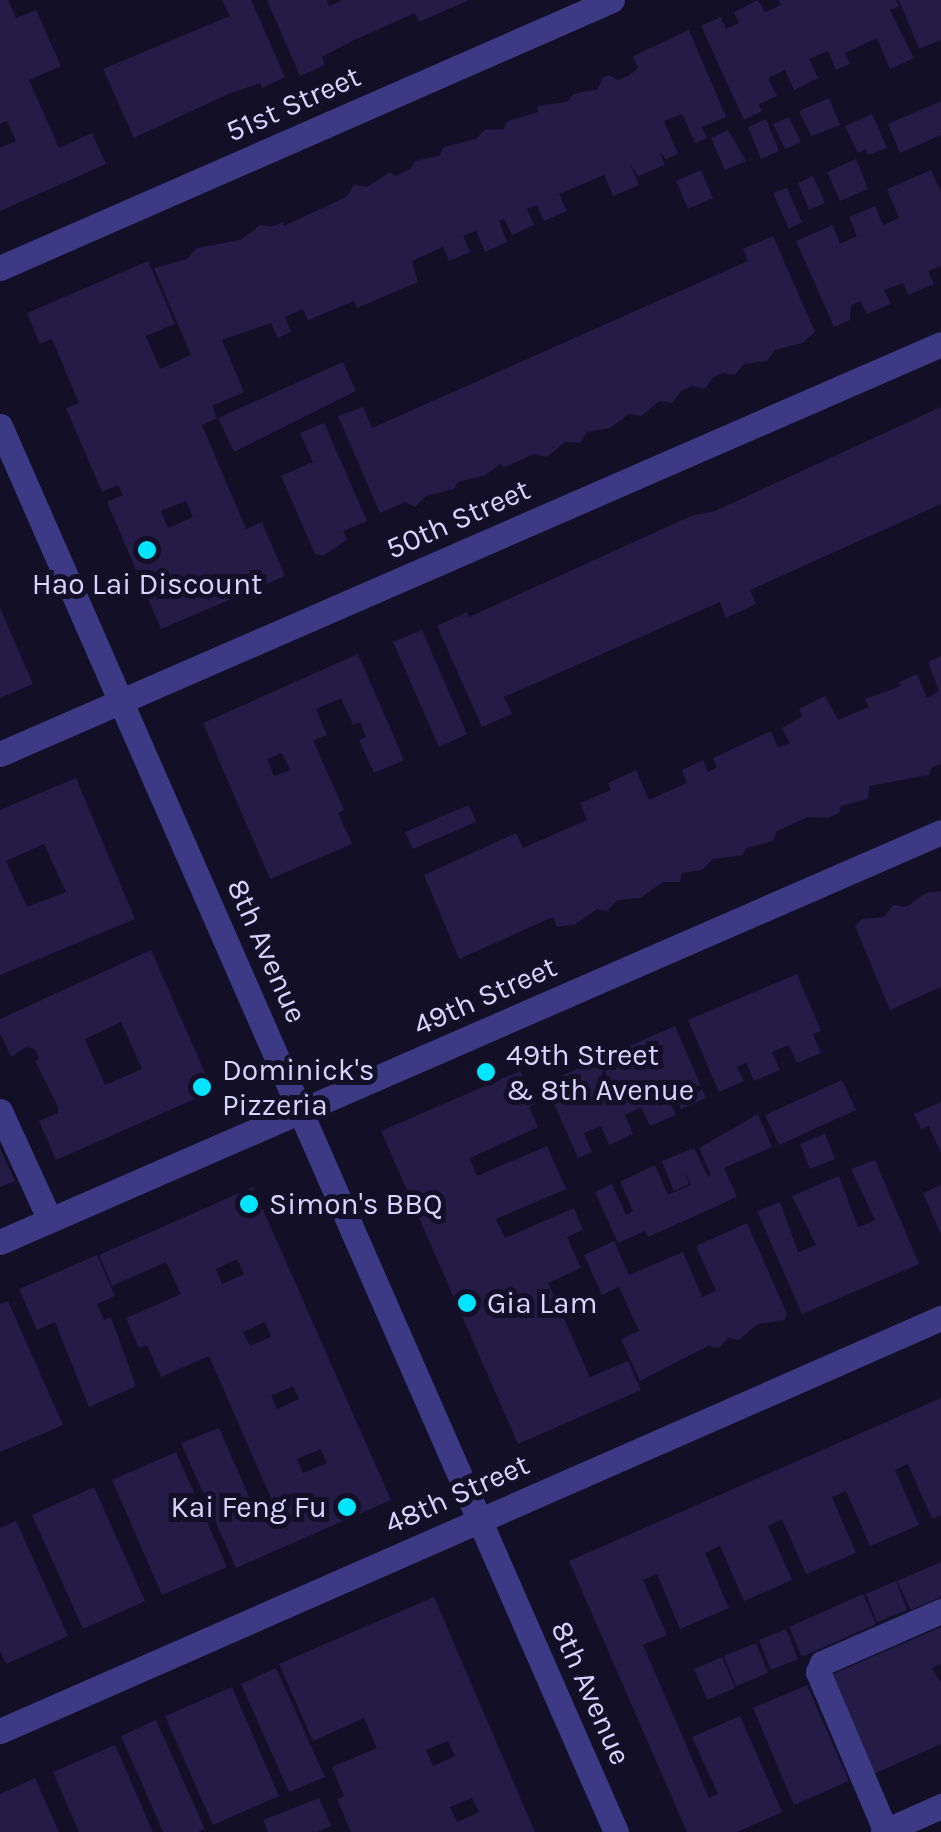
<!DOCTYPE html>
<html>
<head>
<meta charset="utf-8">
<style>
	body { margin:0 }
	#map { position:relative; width:941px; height:1832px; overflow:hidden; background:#130f26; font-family:Karla,sans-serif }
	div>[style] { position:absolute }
	.building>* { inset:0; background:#241b47 }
	.minor>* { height:25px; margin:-12.5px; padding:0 12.5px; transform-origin:12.5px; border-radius:12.5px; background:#3d3a85 }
	.dots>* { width:28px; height:28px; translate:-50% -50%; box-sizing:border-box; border:5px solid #130f26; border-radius:50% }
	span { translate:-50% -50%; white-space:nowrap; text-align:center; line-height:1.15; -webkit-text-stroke:10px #130f26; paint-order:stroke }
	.street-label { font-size:30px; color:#d9d4ff }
	.poi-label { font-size:30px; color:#d9d4ff }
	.left { translate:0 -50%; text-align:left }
	.right { translate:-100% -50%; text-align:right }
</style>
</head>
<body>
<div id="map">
	<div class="building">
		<i style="clip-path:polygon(0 0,8px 0,16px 18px,36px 10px,61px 66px,29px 80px,59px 148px,92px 133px,106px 164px,0 211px,0 148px,16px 141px,7px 121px,0 124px)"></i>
		<i style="clip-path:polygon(222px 0,251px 0,285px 77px,262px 88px,260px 83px,228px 94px,134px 138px,103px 69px,230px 16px)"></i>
		<i style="clip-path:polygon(267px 0,327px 0,329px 6px,342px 0,469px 0,419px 22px,415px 13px,352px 41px,322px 57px,325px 65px,300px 76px)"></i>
		<i style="clip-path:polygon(758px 0,765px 12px,781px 5px,779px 0,896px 0,899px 6px,890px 10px,914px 58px,890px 69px,877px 38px,845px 53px,850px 64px,836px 70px,828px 51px,809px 59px,818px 78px,794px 90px,785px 70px,768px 78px,777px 96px,759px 104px,762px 111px,744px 120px,701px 26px,721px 17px,726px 29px,739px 23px,734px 12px)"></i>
		<i style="clip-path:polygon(899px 0,941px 0,941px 40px,919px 49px)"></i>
		<i style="clip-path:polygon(evenodd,689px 30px,726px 117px,702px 127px,707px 138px,695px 143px,682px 114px,664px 121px,678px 154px,666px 159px,659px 151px,665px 165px,638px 176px,630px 164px,639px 185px,613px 196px,604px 175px,559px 194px,567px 211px,544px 221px,537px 205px,527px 209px,534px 225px,512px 235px,504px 219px,499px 221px,507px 242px,485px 252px,476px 231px,463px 236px,470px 252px,449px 261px,443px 247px,412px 261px,418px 282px,357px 308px,354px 301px,308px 320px,303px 309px,285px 317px,291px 332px,278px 338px,271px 323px,222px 340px,244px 392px,212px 406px,217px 418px,202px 425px,246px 529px,262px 522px,285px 576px,161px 629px,107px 502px,123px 495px,118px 485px,102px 492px,66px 408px,79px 403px,52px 339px,40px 344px,27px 313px,148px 261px,175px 324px,146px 336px,160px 369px,191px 355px,154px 268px,187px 259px,197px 248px,240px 240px,260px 225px,271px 227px,283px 222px,284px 226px,346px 197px,354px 185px,367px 187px,390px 172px,395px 176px,410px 169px,415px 161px,439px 156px,444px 147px,475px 139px,485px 130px,504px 129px,508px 121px,538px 112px,538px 106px,567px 102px,573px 94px,598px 89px,602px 78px,609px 75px,618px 80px,630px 75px,638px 68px,633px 56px,689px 30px,186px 501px,193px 517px,168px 528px,161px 511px,186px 501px)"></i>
		<i style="clip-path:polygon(829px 98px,840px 125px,811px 136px,799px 111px)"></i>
		<i style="clip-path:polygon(941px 101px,941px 135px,900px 153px,888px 124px)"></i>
		<i style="clip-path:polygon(872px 114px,887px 148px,868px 155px,866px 149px,858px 153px,845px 126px)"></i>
		<i style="clip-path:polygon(789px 117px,801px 142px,785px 149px,773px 124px)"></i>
		<i style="clip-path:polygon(766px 119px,779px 151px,761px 159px,748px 127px)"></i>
		<i style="clip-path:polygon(728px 130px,746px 161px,725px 170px,711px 138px)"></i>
		<i style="clip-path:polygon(856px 159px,868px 189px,840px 201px,827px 172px)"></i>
		<i style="clip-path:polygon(701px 170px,713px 198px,688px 209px,676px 181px)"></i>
		<i style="clip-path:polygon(931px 170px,941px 192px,941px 266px,928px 271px,934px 284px,908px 295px,903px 283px,884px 290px,891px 304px,867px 314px,860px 301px,851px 305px,850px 320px,834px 327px,796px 241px,833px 225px,840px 244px,857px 236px,849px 217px,875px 206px,883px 225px,899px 218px,887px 189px)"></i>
		<i style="clip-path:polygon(813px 176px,825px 203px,809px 210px,798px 183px)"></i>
		<i style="clip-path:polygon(787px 188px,802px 222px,789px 229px,773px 193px)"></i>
		<i style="clip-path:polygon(773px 236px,815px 332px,802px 343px,775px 350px,767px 361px,744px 364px,735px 375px,723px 373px,713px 377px,705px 389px,692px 386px,681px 391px,672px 403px,659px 401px,641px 416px,629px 414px,610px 428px,587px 432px,580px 443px,565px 442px,547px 457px,534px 454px,503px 468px,501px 463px,486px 475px,458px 482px,454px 489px,426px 496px,415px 507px,405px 502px,380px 513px,338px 416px,363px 407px,372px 428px,748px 261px,743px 249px)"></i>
		<i style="clip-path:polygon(343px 362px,356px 391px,234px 452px,218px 418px)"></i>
		<i style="clip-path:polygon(941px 407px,941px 504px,750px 590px,756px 604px,726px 618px,720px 602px,504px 697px,512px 714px,482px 727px,437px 626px,467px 612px,469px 617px,691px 516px,715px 511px)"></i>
		<i style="clip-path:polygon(324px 423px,367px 521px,343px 531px,347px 540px,323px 556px,315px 554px,281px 476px,313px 462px,300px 433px)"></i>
		<i style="clip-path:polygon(0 608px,33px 684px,0 698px)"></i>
		<i style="clip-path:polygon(422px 630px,467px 734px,439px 747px,393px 642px)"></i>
		<i style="clip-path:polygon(evenodd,358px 654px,404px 760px,374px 773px,359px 740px,366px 737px,360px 722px,353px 725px,341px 698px,316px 709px,327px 735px,313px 740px,344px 810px,338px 813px,352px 844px,270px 879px,203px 723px,358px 654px,282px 753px,290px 770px,274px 776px,267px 759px,282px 753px)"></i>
		<i style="clip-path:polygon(941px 656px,941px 764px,932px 767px,929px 775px,869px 786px,868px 799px,841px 806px,839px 813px,828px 818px,808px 817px,777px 831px,773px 841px,746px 848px,743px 855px,713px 859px,702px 870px,682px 873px,680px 882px,663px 882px,640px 898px,618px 900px,607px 911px,597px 909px,576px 924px,557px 927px,553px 917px,459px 959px,424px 875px,516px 833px,523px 848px,587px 820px,580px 803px,611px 790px,608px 783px,636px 770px,649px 800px,687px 783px,682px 770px,703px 760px,708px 772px,717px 767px,713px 758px,771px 731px,778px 748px,790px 743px,782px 728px,802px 717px,799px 709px,825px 696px,838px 720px,869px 707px,865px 699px,901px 686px,899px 682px,917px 674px,927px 698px,939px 691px,928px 662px)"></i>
		<i style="clip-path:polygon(evenodd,76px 778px,135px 919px,0 975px,0 810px,76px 778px,44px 844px,66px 892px,27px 907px,6px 861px,44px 844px)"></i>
		<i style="clip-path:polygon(469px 805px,476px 822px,413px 849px,405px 832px)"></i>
		<i style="clip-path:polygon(941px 891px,941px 987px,890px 1010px,855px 926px,862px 919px,884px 917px,893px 905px,906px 907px,926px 893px)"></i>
		<i style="clip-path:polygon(evenodd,151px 950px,213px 1091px,56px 1160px,39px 1121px,58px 1113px,58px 1107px,35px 1061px,39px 1059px,35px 1049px,26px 1047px,11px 1057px,0 1033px,0 1019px,151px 950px,121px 1022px,142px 1069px,105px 1085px,85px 1039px,121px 1022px)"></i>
		<i style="clip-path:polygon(797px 974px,821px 1031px,813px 1034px,821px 1053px,797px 1063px,789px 1045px,772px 1052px,780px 1070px,754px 1081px,746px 1063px,737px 1067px,744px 1081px,719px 1092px,688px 1020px)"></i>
		<i style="clip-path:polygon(675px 1026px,706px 1098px,681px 1109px,674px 1093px,667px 1096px,676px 1115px,650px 1126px,641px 1107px,625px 1115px,633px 1134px,609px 1145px,601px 1126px,584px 1133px,592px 1152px,578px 1158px,545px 1083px)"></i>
		<i style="clip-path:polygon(520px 1071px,535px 1104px,529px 1107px,538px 1127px,470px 1158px,477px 1176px,547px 1146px,566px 1189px,496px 1219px,505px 1238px,574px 1208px,583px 1230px,567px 1237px,581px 1268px,548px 1283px,590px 1377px,628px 1361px,641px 1390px,518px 1444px,381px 1131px)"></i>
		<i style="clip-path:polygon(842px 1080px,856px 1110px,779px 1145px,765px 1115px)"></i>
		<i style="clip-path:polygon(941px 1102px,941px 1154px,929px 1126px,921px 1129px,914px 1114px)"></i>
		<i style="clip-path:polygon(758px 1114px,772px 1147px,724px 1168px,737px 1197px,648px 1237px,645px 1231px,618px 1243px,595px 1192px,612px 1184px,626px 1215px,633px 1211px,620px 1182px,655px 1165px,668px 1195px,691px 1185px,685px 1172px,689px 1184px,674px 1191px,662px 1161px,694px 1148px,708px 1177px,711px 1175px,699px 1148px)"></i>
		<i style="clip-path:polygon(825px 1134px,835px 1159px,810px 1169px,800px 1144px)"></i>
		<i style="clip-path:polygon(0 1148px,15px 1181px,0 1187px)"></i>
		<i style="clip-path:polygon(875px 1160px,919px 1264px,802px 1314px,757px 1211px,780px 1202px,798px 1252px,816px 1245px,792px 1196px,839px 1176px,858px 1227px,867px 1224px,875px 1220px,851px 1169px)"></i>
		<i style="clip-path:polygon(941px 1185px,941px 1235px,923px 1193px)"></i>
		<i style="clip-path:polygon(evenodd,253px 1187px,391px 1500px,236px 1568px,181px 1443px,219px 1428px,259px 1520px,277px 1512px,209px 1356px,161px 1377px,147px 1345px,139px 1348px,126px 1318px,181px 1294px,166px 1262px,112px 1286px,99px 1255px,253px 1187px,237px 1259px,244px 1274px,222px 1284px,216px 1269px,237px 1259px,253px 1187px,265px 1322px,271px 1337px,250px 1346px,243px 1332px,265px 1322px,253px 1187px,293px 1386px,299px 1399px,277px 1409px,271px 1396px,293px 1386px,253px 1187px,321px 1449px,327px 1463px,303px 1473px,297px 1459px,321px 1449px)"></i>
		<i style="clip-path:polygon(747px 1223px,787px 1314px,785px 1320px,758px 1324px,739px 1340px,728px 1338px,719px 1348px,708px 1346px,640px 1381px,621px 1339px,639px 1331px,619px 1287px,602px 1295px,584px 1255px,614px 1241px,629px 1275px,683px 1252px,702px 1297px,716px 1291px,696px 1246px)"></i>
		<i style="clip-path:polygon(97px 1255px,115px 1296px,97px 1304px,104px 1320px,111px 1317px,136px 1386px,89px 1407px,55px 1322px,37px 1330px,19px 1289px)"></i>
		<i style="clip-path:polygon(8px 1301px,63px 1425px,0 1452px,0 1304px)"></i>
		<i style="clip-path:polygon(941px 1398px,941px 1515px,932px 1519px,908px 1464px,895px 1470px,919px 1525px,896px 1535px,870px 1546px,846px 1491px,832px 1497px,856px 1553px,806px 1574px,782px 1519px,768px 1526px,792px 1580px,744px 1601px,720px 1546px,713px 1549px,705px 1553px,729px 1608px,680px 1629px,657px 1574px,643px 1580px,667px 1635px,643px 1645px,709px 1798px,718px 1794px,692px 1737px,740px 1716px,782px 1812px,737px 1832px,687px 1832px,569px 1561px)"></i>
		<i style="clip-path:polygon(176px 1452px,227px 1567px,162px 1595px,112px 1480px)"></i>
		<i style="clip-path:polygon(94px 1487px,145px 1601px,83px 1629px,32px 1515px)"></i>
		<i style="clip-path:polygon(16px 1521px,68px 1636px,6px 1664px,0 1651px,0 1528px)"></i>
		<i style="clip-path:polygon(941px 1562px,941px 1597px,911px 1610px,897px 1581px)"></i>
		<i style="clip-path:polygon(896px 1581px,907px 1610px,877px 1622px,866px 1594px)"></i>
		<i style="clip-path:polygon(863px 1594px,876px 1624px,802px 1657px,789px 1627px)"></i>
		<i style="clip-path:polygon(evenodd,434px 1597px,467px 1674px,535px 1832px,351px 1832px,337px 1799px,344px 1796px,332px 1767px,377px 1748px,364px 1718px,313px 1741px,279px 1664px,434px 1597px,448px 1741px,455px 1756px,433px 1766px,426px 1750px,448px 1741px,434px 1597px,472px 1798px,479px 1812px,457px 1822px,450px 1807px,472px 1798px)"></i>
		<i style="clip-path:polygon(941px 1627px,941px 1664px,932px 1668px,941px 1683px,941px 1744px,869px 1776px,826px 1677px)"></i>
		<i style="clip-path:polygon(786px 1629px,798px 1659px,771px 1670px,759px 1640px)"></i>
		<i style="clip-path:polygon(756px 1643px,768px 1673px,736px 1686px,724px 1656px)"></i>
		<i style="clip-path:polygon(722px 1657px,735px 1688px,707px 1700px,694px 1669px)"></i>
		<i style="clip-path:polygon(276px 1668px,325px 1777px,289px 1792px,241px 1684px)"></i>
		<i style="clip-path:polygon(807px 1685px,849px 1781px,794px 1805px,753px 1708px)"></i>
		<i style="clip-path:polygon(232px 1687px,279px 1796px,213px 1825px,165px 1716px)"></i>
		<i style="clip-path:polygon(156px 1720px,205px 1829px,198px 1832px,163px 1832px,121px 1736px)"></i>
		<i style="clip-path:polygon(115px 1745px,153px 1832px,79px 1832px,53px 1772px)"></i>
		<i style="clip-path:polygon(35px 1778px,59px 1832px,0 1832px,0 1794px)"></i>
		<i style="clip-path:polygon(319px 1798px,331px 1826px,317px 1832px,268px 1832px,263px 1820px)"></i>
	</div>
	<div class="minor">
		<i style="left:0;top:268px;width:668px;rotate:-23.65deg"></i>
		<i style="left:0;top:426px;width:1535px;rotate:66.34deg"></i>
		<i style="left:0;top:754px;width:1026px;rotate:-23.54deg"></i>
		<i style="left:0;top:1111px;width:120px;rotate:65.4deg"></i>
		<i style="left:0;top:1242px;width:1026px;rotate:-23.54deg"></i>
		<i style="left:0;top:1731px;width:1028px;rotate:-23.7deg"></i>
		<i style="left:883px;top:1832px;width:64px;rotate:-24.1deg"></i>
		<i style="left:886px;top:1832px;width:174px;rotate:-113deg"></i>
		<i style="left:818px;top:1672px;width:10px;rotate:-66deg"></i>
		<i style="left:822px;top:1663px;width:130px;rotate:-23.6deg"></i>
	</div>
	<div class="dots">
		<i style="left:147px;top:550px;background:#00e5ff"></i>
		<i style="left:486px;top:1072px;background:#00e5ff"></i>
		<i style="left:202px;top:1087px;background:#00e5ff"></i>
		<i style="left:249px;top:1204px;background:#00e5ff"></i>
		<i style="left:467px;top:1303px;background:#00e5ff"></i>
		<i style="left:347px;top:1507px;background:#00e5ff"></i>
	</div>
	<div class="street-label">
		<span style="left:293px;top:104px;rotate:-24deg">51st Street</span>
		<span style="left:458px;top:519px;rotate:-24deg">50th Street</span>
		<span style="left:267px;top:951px;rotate:66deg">8th Avenue</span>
		<span style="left:485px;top:996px;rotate:-24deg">49th Street</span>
		<span style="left:457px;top:1494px;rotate:-24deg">48th Street</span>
		<span style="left:591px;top:1693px;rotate:66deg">8th Avenue</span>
	</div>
	<div class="poi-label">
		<span style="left:147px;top:584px">Hao Lai Discount</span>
		<span class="left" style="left:506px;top:1072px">49th Street<br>&amp; 8th Avenue</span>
		<span class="left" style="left:222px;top:1087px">Dominick's<br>Pizzeria</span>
		<span class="left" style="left:269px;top:1204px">Simon's BBQ</span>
		<span class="left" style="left:487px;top:1303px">Gia Lam</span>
		<span class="right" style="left:327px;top:1507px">Kai Feng Fu</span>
	</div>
</div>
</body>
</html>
